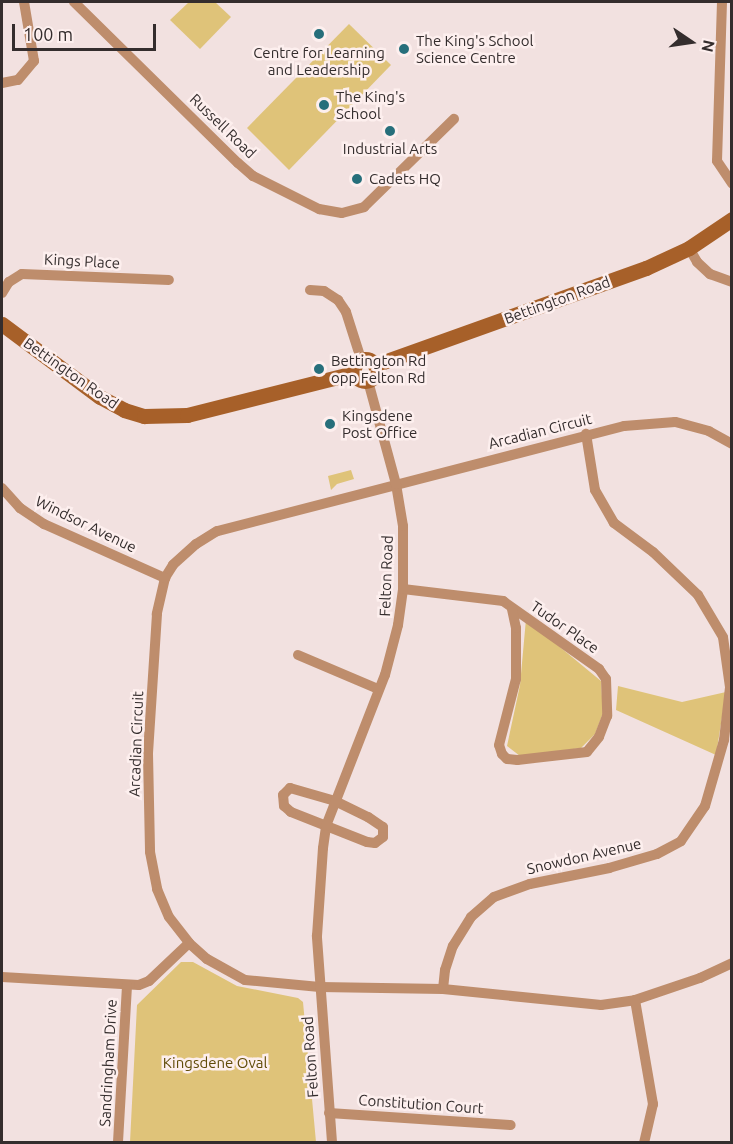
<!DOCTYPE html>
<html>
<head>
<meta charset="utf-8">
<style>
	body { margin:0 }
	#map { position:relative; width:733px; height:1144px; overflow:hidden; background:#f2e1e0; font-family:Ubuntu,sans-serif }
	div>[style] { position:absolute }
	.green>* { inset:0; background:#dfc379 }
	.street>* { height:10px; margin:-5px; padding:0 5px; transform-origin:5px; border-radius:5px; background:#be8d6c }
	.secondary>* { height:15px; margin:-7.5px; padding:0 7.5px; transform-origin:7.5px; border-radius:7.5px; background:#a76029 }
	.secondary>.ring { margin:-7.5px; padding:0; box-sizing:content-box; background:none; border:15px solid #a76029; border-radius:50% }
	.dots>* { width:16px; height:16px; translate:-50% -50%; box-sizing:border-box; border:3px solid #fdefee; border-radius:50% }
	span { translate:-50% -50%; white-space:nowrap; text-align:center; line-height:1.15; -webkit-text-stroke:5px #fdefee; paint-order:stroke }
	.poi-label { font-size:15px; color:#342d2d }
	.left { translate:0 -50%; text-align:left }
	.street-label { font-size:15px; color:#342d2d }
	.park-label { font-size:15px; color:#604b08 }
	.frame { position:absolute; inset:0; border:3px solid #342d2d; pointer-events:none }
	.north { position:absolute; left:661px; top:12px; width:60px; height:60px; -webkit-text-stroke:4px #fdefee; paint-order:stroke; rotate:103deg; font-size:16px; font-weight:700; line-height:24px; text-align:center; color:#342d2d }
	.north::after { content:''; display:block; margin:auto; width:21px; height:27px; background:#342d2d; clip-path:polygon(50% 0,100% 100%,50% 72%,0 100%) }
	.scale { position:absolute; left:12px; top:24px; width:144px; height:27px; box-sizing:border-box; border:3px solid #342d2d; border-top:0; padding-left:8px; font-size:18px; line-height:21px; white-space:nowrap; color:#342d2d; -webkit-text-stroke:4px #fdefee; paint-order:stroke }
</style>
</head>
<body>
<div id="map">
	<div class="green">
		<i style="clip-path:polygon(189px 2px,215px 2px,231px 17px,200px 49px,170px 20px)"></i>
		<i style="clip-path:polygon(349px 24px,391px 65px,289px 170px,247px 128px)"></i>
		<i style="clip-path:polygon(351px 470px,354px 479px,337px 484px,331px 490px,328px 476px)"></i>
		<i style="clip-path:polygon(526px 619px,601px 681px,603px 713px,595px 734px,581px 748px,520px 756px,507px 746px,520px 685px)"></i>
		<i style="clip-path:polygon(618px 686px,682px 702px,726px 692px,716px 755px,616px 710px)"></i>
		<i style="clip-path:polygon(181px 962px,193px 962px,237px 986px,298px 998px,303px 1002px,316px 1142px,130px 1142px,137px 1005px)"></i>
	</div>
	<div class="street">
		<i style="left:74px;top:2px;width:230px;rotate:44.5deg"></i>
		<i style="left:238px;top:163px;width:20px;rotate:41deg"></i>
		<i style="left:253px;top:176px;width:74px;rotate:26.6deg"></i>
		<i style="left:319px;top:209px;width:23px;rotate:10deg"></i>
		<i style="left:342px;top:213px;width:23px;rotate:-15deg"></i>
		<i style="left:364px;top:207px;width:126px;rotate:-44.4deg"></i>
		<i style="left:722px;top:2px;width:159px;rotate:91.8deg"></i>
		<i style="left:717px;top:161px;width:27px;rotate:56deg"></i>
		<i style="left:2px;top:83px;width:16px;rotate:-11deg"></i>
		<i style="left:18px;top:80px;width:25px;rotate:-50deg"></i>
		<i style="left:34px;top:61px;width:60px;rotate:-99.6deg"></i>
		<i style="left:689px;top:248px;width:16px;rotate:60deg"></i>
		<i style="left:697px;top:262px;width:18px;rotate:43deg"></i>
		<i style="left:710px;top:274px;width:23px;rotate:20deg"></i>
		<i style="left:310px;top:290px;width:14px;rotate:4deg"></i>
		<i style="left:324px;top:291px;width:17px;rotate:33deg"></i>
		<i style="left:338px;top:300px;width:14px;rotate:56deg"></i>
		<i style="left:346px;top:312px;width:49px;rotate:72.3deg"></i>
		<i style="left:2px;top:293px;width:13px;rotate:-58deg"></i>
		<i style="left:9px;top:282px;width:15px;rotate:-32deg"></i>
		<i style="left:22px;top:274px;width:147px;rotate:2.3deg"></i>
		<i style="left:732px;top:444px;width:26px;rotate:-151deg"></i>
		<i style="left:709px;top:431px;width:35px;rotate:-165deg"></i>
		<i style="left:675px;top:422px;width:51px;rotate:175.5deg"></i>
		<i style="left:624px;top:426px;width:420px;rotate:165.5deg"></i>
		<i style="left:217px;top:531px;width:25px;rotate:148deg"></i>
		<i style="left:196px;top:544px;width:31px;rotate:138deg"></i>
		<i style="left:173px;top:565px;width:15px;rotate:122deg"></i>
		<i style="left:165px;top:578px;width:37px;rotate:103deg"></i>
		<i style="left:157px;top:614px;width:140px;rotate:93.7deg"></i>
		<i style="left:148px;top:754px;width:98px;rotate:88.8deg"></i>
		<i style="left:150px;top:852px;width:38px;rotate:79deg"></i>
		<i style="left:157px;top:889px;width:30px;rotate:67deg"></i>
		<i style="left:169px;top:917px;width:33px;rotate:52deg"></i>
		<i style="left:189px;top:943px;width:24px;rotate:42deg"></i>
		<i style="left:207px;top:959px;width:43px;rotate:28.9deg"></i>
		<i style="left:245px;top:980px;width:75px;rotate:5.3deg"></i>
		<i style="left:320px;top:987px;width:123px;rotate:0.9deg"></i>
		<i style="left:443px;top:989px;width:159px;rotate:5.8deg"></i>
		<i style="left:601px;top:1005px;width:34px;rotate:-8deg"></i>
		<i style="left:635px;top:1000px;width:69px;rotate:-18.7deg"></i>
		<i style="left:700px;top:978px;width:35px;rotate:-25deg"></i>
		<i style="left:2px;top:488px;width:27px;rotate:48deg"></i>
		<i style="left:20px;top:508px;width:29px;rotate:34deg"></i>
		<i style="left:44px;top:524px;width:133px;rotate:24.1deg"></i>
		<i style="left:403px;top:589px;width:101px;rotate:6.8deg"></i>
		<i style="left:503px;top:601px;width:118px;rotate:35.3deg"></i>
		<i style="left:599px;top:669px;width:12px;rotate:55deg"></i>
		<i style="left:606px;top:679px;width:37px;rotate:88deg"></i>
		<i style="left:607px;top:716px;width:22px;rotate:111deg"></i>
		<i style="left:599px;top:737px;width:19px;rotate:129deg"></i>
		<i style="left:587px;top:752px;width:70px;rotate:173.5deg"></i>
		<i style="left:517px;top:760px;width:10px;rotate:-174deg"></i>
		<i style="left:507px;top:759px;width:7px;rotate:-135deg"></i>
		<i style="left:502px;top:754px;width:9px;rotate:-108deg"></i>
		<i style="left:499px;top:745px;width:68px;rotate:-75.6deg"></i>
		<i style="left:516px;top:679px;width:51px;rotate:-90deg"></i>
		<i style="left:516px;top:628px;width:19px;rotate:-102deg"></i>
		<i style="left:298px;top:655px;width:87px;rotate:23deg"></i>
		<i style="left:290px;top:788px;width:47px;rotate:16.1deg"></i>
		<i style="left:335px;top:801px;width:37px;rotate:26deg"></i>
		<i style="left:368px;top:817px;width:18px;rotate:34deg"></i>
		<i style="left:383px;top:827px;width:10px;rotate:90deg"></i>
		<i style="left:383px;top:837px;width:10px;rotate:143deg"></i>
		<i style="left:375px;top:843px;width:8px;rotate:-173deg"></i>
		<i style="left:367px;top:842px;width:82px;rotate:-158.5deg"></i>
		<i style="left:291px;top:812px;width:9px;rotate:-139deg"></i>
		<i style="left:284px;top:806px;width:11px;rotate:-95deg"></i>
		<i style="left:283px;top:795px;width:10px;rotate:-45deg"></i>
		<i style="left:2px;top:977px;width:137px;rotate:3.3deg"></i>
		<i style="left:139px;top:985px;width:11px;rotate:-22deg"></i>
		<i style="left:149px;top:981px;width:55px;rotate:-43.5deg"></i>
		<i style="left:443px;top:989px;width:19px;rotate:-84deg"></i>
		<i style="left:445px;top:970px;width:25px;rotate:-72deg"></i>
		<i style="left:453px;top:946px;width:34px;rotate:-58deg"></i>
		<i style="left:471px;top:917px;width:30px;rotate:-41deg"></i>
		<i style="left:494px;top:897px;width:38px;rotate:-20deg"></i>
		<i style="left:530px;top:884px;width:81px;rotate:-11.4deg"></i>
		<i style="left:609px;top:868px;width:50px;rotate:-16.3deg"></i>
		<i style="left:657px;top:854px;width:27px;rotate:-28deg"></i>
		<i style="left:681px;top:841px;width:42px;rotate:-55.6deg"></i>
		<i style="left:705px;top:806px;width:69px;rotate:-73.9deg"></i>
		<i style="left:724px;top:740px;width:53px;rotate:-83.5deg"></i>
		<i style="left:730px;top:687px;width:50px;rotate:-98deg"></i>
		<i style="left:723px;top:637px;width:49px;rotate:-120.8deg"></i>
		<i style="left:698px;top:595px;width:62px;rotate:-136.3deg"></i>
		<i style="left:653px;top:552px;width:49px;rotate:-143.4deg"></i>
		<i style="left:614px;top:523px;width:38px;rotate:-120deg"></i>
		<i style="left:595px;top:490px;width:57px;rotate:-99.1deg"></i>
		<i style="left:635px;top:1000px;width:106px;rotate:80.2deg"></i>
		<i style="left:653px;top:1104px;width:39px;rotate:103deg"></i>
		<i style="left:329px;top:1113px;width:182px;rotate:3.8deg"></i>
		<i style="left:118px;top:1142px;width:157px;rotate:-86.7deg"></i>
		<i style="left:332px;top:1142px;width:207px;rotate:-94.2deg"></i>
		<i style="left:317px;top:936px;width:88px;rotate:-86.1deg"></i>
		<i style="left:323px;top:848px;width:22px;rotate:-82deg"></i>
		<i style="left:326px;top:826px;width:162px;rotate:-68.7deg"></i>
		<i style="left:385px;top:675px;width:52px;rotate:-75.4deg"></i>
		<i style="left:398px;top:625px;width:36px;rotate:-82deg"></i>
		<i style="left:403px;top:589px;width:63px;rotate:-90deg"></i>
		<i style="left:403px;top:526px;width:43px;rotate:-99.5deg"></i>
		<i style="left:396px;top:484px;width:107px;rotate:-105.2deg"></i>
	</div>
	<div class="secondary">
		<i style="left:2px;top:324px;width:122px;rotate:36.7deg"></i>
		<i style="left:100px;top:397px;width:27px;rotate:28deg"></i>
		<i style="left:124px;top:410px;width:21px;rotate:17deg"></i>
		<i style="left:144px;top:416px;width:43px;rotate:-1.3deg"></i>
		<i style="left:187px;top:415px;width:172px;rotate:-14.1deg"></i>
		<i class="ring" style="left:354px;top:359px;width:7px;height:7px"></i>
		<i style="left:375px;top:365px;width:288px;rotate:-19.7deg"></i>
		<i style="left:646px;top:268px;width:47px;rotate:-24.9deg"></i>
		<i style="left:689px;top:248px;width:52px;rotate:-34deg"></i>
	</div>
	<div class="dots">
		<i style="left:319px;top:34px;background:#276f7b"></i>
		<i style="left:404px;top:49px;background:#276f7b"></i>
		<i style="left:324px;top:105px;background:#276f7b"></i>
		<i style="left:390px;top:131px;background:#276f7b"></i>
		<i style="left:357px;top:179px;background:#276f7b"></i>
		<i style="left:319px;top:369px;background:#276f7b"></i>
		<i style="left:330px;top:424px;background:#276f7b"></i>
	</div>
	<div class="poi-label">
		<span class="left" style="left:416px;top:49px">The King's School<br>Science Centre</span>
		<span style="left:319px;top:61px">Centre for Learning<br>and Leadership</span>
		<span class="left" style="left:336px;top:105px">The King's<br>School</span>
		<span style="left:390px;top:149px">Industrial Arts</span>
		<span class="left" style="left:369px;top:179px">Cadets HQ</span>
		<span class="left" style="left:331px;top:369px">Bettington Rd<br>opp Felton Rd</span>
		<span class="left" style="left:342px;top:424px">Kingsdene<br>Post Office</span>
	</div>
	<div class="street-label">
		<span style="left:223px;top:126px;rotate:44deg">Russell Road</span>
		<span style="left:82px;top:261px;rotate:3deg">Kings Place</span>
		<span style="left:557px;top:300px;rotate:-20deg">Bettington Road</span>
		<span style="left:71px;top:373px;rotate:35deg">Bettington Road</span>
		<span style="left:540px;top:431px;rotate:-14deg">Arcadian Circuit</span>
		<span style="left:86px;top:524px;rotate:26deg">Windsor Avenue</span>
		<span style="left:386px;top:576px;rotate:-88deg">Felton Road</span>
		<span style="left:565px;top:627px;rotate:35deg">Tudor Place</span>
		<span style="left:136px;top:744px;rotate:-88deg">Arcadian Circuit</span>
		<span style="left:584px;top:856px;rotate:-13deg">Snowdon Avenue</span>
		<span style="left:310px;top:1057px;rotate:-94deg">Felton Road</span>
		<span style="left:108px;top:1063px;rotate:-87deg">Sandringham Drive</span>
		<span style="left:421px;top:1104px;rotate:4deg">Constitution Court</span>
	</div>
	<div class="park-label">
		<span style="left:215px;top:1063px">Kingsdene Oval</span>
	</div>
	<div class="frame"></div>
	<div class="north">N</div>
	<div class="scale">100 m</div>
</div>
</body>
</html>
